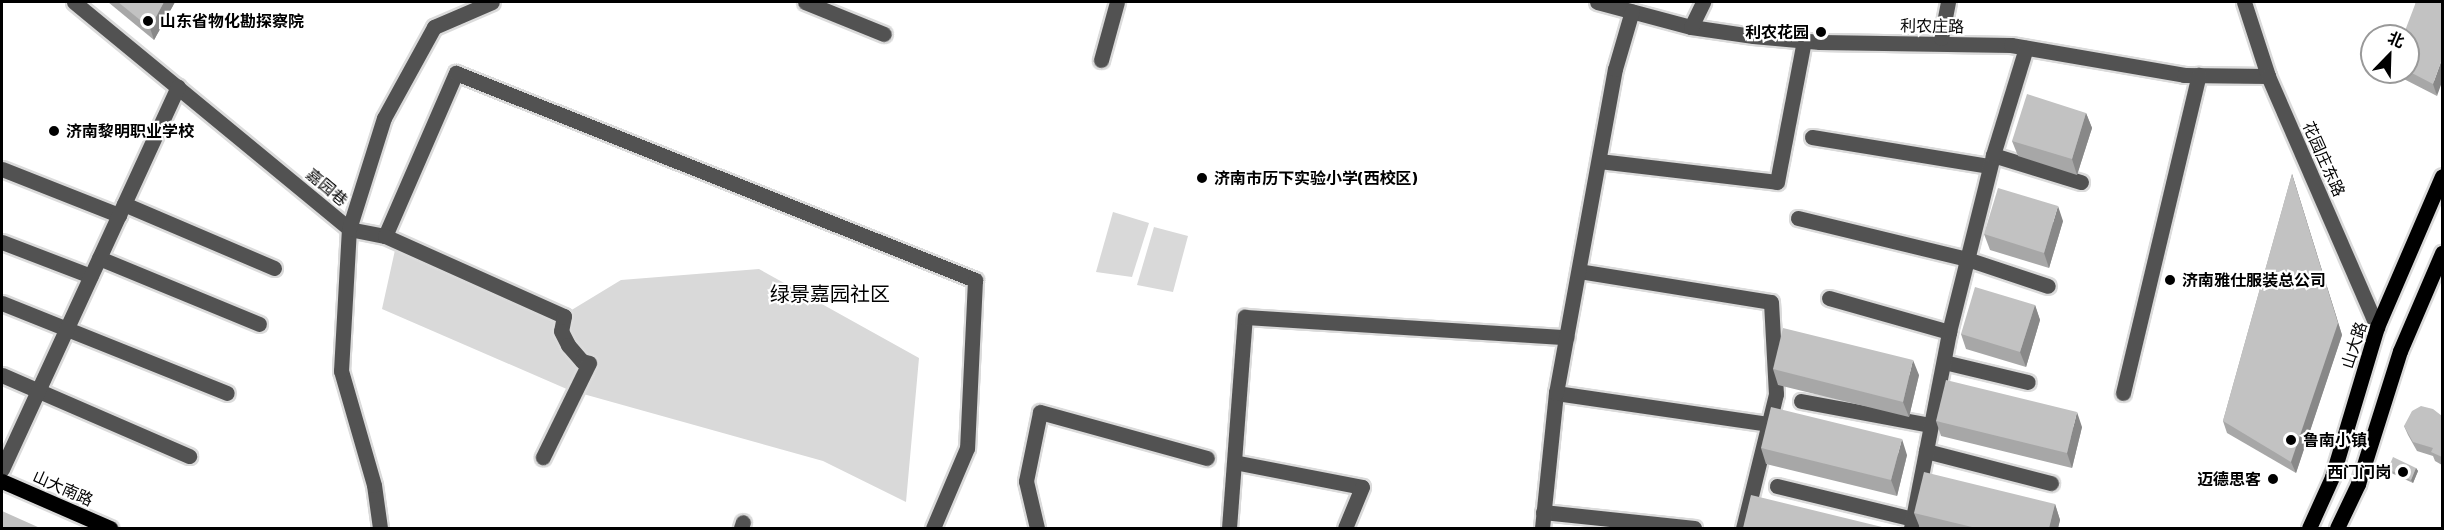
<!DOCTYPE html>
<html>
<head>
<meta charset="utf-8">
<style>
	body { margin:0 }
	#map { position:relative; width:2444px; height:530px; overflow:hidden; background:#fff; font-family:Barlow,"Noto Sans SC",sans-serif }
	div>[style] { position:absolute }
	.green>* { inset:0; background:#d9d9d9 }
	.roads { filter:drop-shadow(2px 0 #dbdbdb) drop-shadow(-2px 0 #dbdbdb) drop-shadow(0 2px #dbdbdb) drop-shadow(0 -2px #dbdbdb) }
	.minor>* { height:15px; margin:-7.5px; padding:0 7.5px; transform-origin:7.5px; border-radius:7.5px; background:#525252 }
	.major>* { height:15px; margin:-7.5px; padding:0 7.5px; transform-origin:7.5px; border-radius:7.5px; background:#000 }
	.wall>* { inset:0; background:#a7a7a7 }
	.shaded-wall>* { inset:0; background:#888 }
	.building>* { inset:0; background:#c2c2c2 }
	.dots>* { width:16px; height:16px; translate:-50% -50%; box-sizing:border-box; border:3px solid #fff; border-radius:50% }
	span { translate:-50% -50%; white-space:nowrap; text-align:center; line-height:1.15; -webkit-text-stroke:4.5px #fff; paint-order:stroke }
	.poi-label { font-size:16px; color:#000; font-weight:700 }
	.left { translate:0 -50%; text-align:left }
	.right { translate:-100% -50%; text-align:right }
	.street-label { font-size:16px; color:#000 }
	.quarter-label { font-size:20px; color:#000 }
	.frame { position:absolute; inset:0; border:3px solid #000; pointer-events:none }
	.north { position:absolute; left:2360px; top:24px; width:60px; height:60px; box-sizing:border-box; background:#fff; border:2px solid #999; border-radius:50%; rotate:23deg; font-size:16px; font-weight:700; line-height:24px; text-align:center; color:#000 }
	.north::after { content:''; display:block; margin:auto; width:21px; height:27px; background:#000; clip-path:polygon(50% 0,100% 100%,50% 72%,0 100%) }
</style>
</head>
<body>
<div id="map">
	<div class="green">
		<i style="clip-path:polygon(1113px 212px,1149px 223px,1132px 277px,1096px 272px)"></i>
		<i style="clip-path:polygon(1154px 227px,1188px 236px,1173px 292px,1137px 285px)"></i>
		<i style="clip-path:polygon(397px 241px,565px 314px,621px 280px,759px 269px,919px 358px,906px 502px,823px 461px,569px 390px,382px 309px)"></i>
	</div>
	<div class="roads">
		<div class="minor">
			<i style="left:74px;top:2px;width:357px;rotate:39.5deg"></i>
			<i style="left:805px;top:2px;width:85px;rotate:22.1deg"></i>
			<i style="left:1597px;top:2px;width:97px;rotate:14.9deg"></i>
			<i style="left:1691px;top:27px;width:63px;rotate:8.3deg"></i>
			<i style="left:1753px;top:36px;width:67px;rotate:5.1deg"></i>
			<i style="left:1820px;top:42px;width:191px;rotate:0.9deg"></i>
			<i style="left:2011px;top:45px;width:176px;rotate:9.8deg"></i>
			<i style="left:2184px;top:75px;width:84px;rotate:0.7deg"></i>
			<i style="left:2244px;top:2px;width:78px;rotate:72deg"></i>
			<i style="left:2268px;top:76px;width:274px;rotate:66.5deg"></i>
			<i style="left:1691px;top:27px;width:28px;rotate:-64deg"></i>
			<i style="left:1941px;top:38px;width:37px;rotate:-79deg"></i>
			<i style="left:1101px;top:60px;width:60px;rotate:-74.6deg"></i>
			<i style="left:1812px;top:137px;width:180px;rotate:9.3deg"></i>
			<i style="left:1993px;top:155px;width:92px;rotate:17.1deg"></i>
			<i style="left:1599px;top:161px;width:179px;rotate:6.7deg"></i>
			<i style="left:1777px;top:182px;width:144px;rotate:-79.2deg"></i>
			<i style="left:2px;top:169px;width:126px;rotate:21.5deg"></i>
			<i style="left:124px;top:204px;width:163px;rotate:23.1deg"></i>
			<i style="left:1798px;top:218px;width:174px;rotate:13.6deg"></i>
			<i style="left:1967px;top:259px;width:85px;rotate:18.4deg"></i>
			<i style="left:349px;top:229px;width:37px;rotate:11deg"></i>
			<i style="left:385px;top:236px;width:178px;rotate:-66.5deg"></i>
			<i style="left:456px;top:73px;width:559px;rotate:21.74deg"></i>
			<i style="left:975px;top:280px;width:168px;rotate:92.7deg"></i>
			<i style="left:967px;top:448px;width:87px;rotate:113deg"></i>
			<i style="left:385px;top:236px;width:196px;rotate:24.1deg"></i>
			<i style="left:564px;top:316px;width:15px;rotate:101deg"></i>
			<i style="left:561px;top:331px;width:16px;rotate:63deg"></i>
			<i style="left:568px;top:345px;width:21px;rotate:49deg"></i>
			<i style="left:582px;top:361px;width:7px;rotate:16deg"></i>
			<i style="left:589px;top:363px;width:105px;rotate:116.1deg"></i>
			<i style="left:2px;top:242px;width:95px;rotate:20.9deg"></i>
			<i style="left:99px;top:258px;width:173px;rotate:22.4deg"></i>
			<i style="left:1579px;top:271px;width:194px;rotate:9.2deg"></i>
			<i style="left:1771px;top:302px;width:92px;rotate:86.9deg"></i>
			<i style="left:1776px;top:394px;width:138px;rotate:103.8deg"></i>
			<i style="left:1829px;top:298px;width:125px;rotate:15.8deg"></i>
			<i style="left:2px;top:303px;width:242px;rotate:21.8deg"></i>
			<i style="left:1944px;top:362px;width:86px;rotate:13.4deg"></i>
			<i style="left:2px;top:375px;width:204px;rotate:23.4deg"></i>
			<i style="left:1556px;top:393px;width:214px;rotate:8.3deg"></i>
			<i style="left:2123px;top:393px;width:327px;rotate:-76.6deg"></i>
			<i style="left:1801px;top:401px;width:132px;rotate:10.5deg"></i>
			<i style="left:1926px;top:451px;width:129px;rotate:14.4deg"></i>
			<i style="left:1239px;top:463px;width:125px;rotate:11deg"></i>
			<i style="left:1362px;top:487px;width:44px;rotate:112.5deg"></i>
			<i style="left:2px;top:469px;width:421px;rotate:-65.3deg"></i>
			<i style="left:1777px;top:486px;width:140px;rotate:13.6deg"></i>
			<i style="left:1543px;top:512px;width:152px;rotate:6deg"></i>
			<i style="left:380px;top:528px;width:43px;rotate:-97.9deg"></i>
			<i style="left:374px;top:485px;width:119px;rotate:-106.1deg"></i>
			<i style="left:341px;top:371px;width:142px;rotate:-86.8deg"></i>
			<i style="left:349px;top:229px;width:116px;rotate:-72.5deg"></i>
			<i style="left:384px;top:118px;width:104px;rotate:-61.2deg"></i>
			<i style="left:434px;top:27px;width:63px;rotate:-23.3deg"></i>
			<i style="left:741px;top:528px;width:6px;rotate:-72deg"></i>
			<i style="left:1037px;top:528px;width:48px;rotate:-103.2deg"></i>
			<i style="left:1026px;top:481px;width:70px;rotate:-78.5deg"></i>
			<i style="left:1040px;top:412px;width:173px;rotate:15.4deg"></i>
			<i style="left:1229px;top:528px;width:212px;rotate:-85.7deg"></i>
			<i style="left:1245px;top:317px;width:322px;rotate:3.6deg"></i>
			<i style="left:1542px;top:528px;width:136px;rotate:-84.1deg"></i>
			<i style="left:1556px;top:393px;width:329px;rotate:-79.7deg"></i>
			<i style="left:1615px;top:69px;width:60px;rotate:-73.7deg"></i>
			<i style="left:1911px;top:528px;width:200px;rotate:-79deg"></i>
			<i style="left:1949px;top:332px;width:182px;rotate:-76deg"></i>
			<i style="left:1993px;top:155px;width:112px;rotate:-72.9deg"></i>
		</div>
		<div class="major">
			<i style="left:2px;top:481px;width:118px;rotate:23.5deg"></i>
			<i style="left:2309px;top:528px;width:56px;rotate:-65.7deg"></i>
			<i style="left:2332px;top:477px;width:157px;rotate:-73.3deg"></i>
			<i style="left:2377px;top:327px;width:164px;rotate:-66.7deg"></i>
			<i style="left:2337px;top:528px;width:49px;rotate:-64.5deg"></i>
			<i style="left:2358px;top:484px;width:139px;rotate:-72.5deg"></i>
			<i style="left:2400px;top:351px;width:107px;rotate:-66.8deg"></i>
		</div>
	</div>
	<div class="wall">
		<i style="clip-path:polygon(108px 2px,175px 2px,154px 40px)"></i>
		<i style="clip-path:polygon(2416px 2px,2437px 96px,2396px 75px,2395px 72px,2408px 72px,2408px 36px)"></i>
		<i style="clip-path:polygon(2086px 113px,2092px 128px,2077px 175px,2018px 156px,2012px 141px)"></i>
		<i style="clip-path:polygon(2292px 174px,2342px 335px,2296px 473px,2227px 433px,2223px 421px)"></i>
		<i style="clip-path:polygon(2063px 221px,2049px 268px,1990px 250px,1984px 234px)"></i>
		<i style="clip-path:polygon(2035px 305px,2040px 320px,2026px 367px,1966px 349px,1961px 334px)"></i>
		<i style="clip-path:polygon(1773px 369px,1919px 375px,1909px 417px,1778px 385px)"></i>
		<i style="clip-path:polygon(2442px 416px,2442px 465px,2435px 461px,2433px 456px,2417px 451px,2408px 435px,2404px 426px)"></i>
		<i style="clip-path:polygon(1936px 421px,2082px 427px,2072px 468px,1941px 436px)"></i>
		<i style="clip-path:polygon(1761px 448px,1907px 455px,1897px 496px,1766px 464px)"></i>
		<i style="clip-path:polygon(2416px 468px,2418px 471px,2413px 483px,2389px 472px,2388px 469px)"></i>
		<i style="clip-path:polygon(2055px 504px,2060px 520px,2058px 528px,1920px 528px,1914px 513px)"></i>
	</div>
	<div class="shaded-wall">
		<i style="clip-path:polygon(164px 2px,175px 2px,154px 40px,150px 28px)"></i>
		<i style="clip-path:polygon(2442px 59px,2442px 82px,2437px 96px,2433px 84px)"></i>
		<i style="clip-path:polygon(2086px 113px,2092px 128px,2077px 175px,2072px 159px)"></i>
		<i style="clip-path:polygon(2292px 174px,2342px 335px,2296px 473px,2291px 462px)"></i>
		<i style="clip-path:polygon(2058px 206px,2063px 221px,2049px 268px,2044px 253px)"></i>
		<i style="clip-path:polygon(2035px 305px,2040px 320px,2026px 367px,2020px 352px)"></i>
		<i style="clip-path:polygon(1913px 360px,1919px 375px,1909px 417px,1903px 402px)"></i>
		<i style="clip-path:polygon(2077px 412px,2082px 427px,2072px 468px,2067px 453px)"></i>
		<i style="clip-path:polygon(1902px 439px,1907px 455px,1897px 496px,1891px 480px)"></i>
		<i style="clip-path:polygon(2416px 468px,2418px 471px,2413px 483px,2411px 480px)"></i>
		<i style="clip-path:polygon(2055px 504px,2060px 520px,2058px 528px,2049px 528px)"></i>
	</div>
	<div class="building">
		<i style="clip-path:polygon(118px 2px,164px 2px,150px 28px)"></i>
		<i style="clip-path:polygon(2416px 2px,2442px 2px,2442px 59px,2433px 84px,2408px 71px,2408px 36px,2403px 36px)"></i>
		<i style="clip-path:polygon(2027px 94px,2086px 113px,2072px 159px,2012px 141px)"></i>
		<i style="clip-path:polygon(2292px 174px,2338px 323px,2291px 462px,2223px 421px)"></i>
		<i style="clip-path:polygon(1998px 188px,2058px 206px,2044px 253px,1984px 234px)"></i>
		<i style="clip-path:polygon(1975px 287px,2035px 305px,2020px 352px,1961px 334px)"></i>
		<i style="clip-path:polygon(1783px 328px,1913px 360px,1903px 402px,1773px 369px)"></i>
		<i style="clip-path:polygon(1946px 380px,2077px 412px,2067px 453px,1936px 421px)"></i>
		<i style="clip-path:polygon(2421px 406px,2433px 409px,2442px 416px,2442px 457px,2431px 452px,2433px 448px,2413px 442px,2404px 426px,2412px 411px)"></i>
		<i style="clip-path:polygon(1771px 407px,1902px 439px,1891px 480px,1761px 448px)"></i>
		<i style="clip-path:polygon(2393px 457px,2416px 468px,2411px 480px,2388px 469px)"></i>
		<i style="clip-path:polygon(1924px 472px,2055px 504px,2049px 528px,1976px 528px,1914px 513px)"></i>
		<i style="clip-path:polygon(1751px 495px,1882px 527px,1881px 528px,1743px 528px)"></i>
		<i style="clip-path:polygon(2px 511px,40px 528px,2px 528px)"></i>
	</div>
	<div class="dots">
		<i style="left:148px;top:21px;background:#000"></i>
		<i style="left:1821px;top:32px;background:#000"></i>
		<i style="left:54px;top:131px;background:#000"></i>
		<i style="left:1202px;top:178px;background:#000"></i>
		<i style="left:2170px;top:280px;background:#000"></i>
		<i style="left:2291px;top:440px;background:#000"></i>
		<i style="left:2403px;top:472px;background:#000"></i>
		<i style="left:2273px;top:479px;background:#000"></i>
	</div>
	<div class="poi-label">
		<span class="left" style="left:160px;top:21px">山东省物化勘探察院</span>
		<span class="right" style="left:1809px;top:32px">利农花园</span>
		<span class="left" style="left:66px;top:131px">济南黎明职业学校</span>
		<span class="left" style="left:1214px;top:178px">济南市历下实验小学(西校区)</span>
		<span class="left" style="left:2182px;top:280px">济南雅仕服装总公司</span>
		<span class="left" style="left:2303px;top:440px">鲁南小镇</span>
		<span class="right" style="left:2391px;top:472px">西门门岗</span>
		<span class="right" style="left:2261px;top:479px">迈德思客</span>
	</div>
	<div class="street-label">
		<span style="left:1932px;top:26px;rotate:1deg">利农庄路</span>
		<span style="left:2324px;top:159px;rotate:66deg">花园庄东路</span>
		<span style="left:327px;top:187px;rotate:40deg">嘉园巷</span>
		<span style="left:2354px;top:345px;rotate:-72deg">山大路</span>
		<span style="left:63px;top:488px;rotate:24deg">山大南路</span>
	</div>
	<div class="quarter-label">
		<span style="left:830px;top:293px">绿景嘉园社区</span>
	</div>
	<div class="frame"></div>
	<div class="north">北</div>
</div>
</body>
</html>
